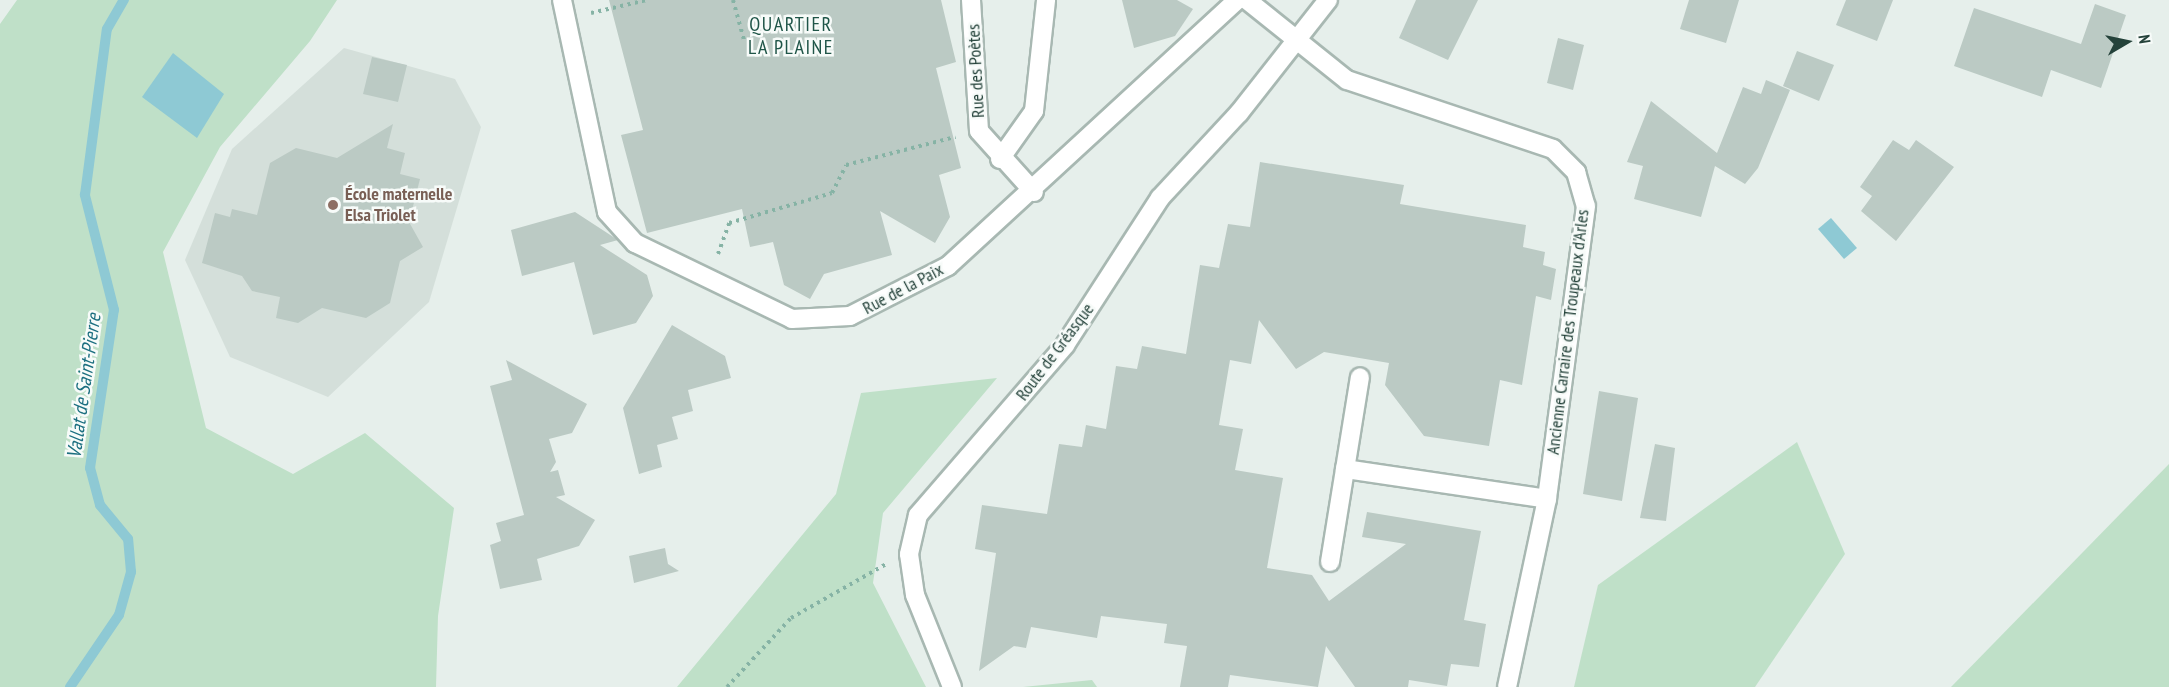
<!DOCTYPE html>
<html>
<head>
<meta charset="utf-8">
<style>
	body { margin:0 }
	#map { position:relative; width:2169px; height:687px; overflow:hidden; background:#e6efeb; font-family:"PT Sans Narrow",sans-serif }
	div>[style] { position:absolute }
	.built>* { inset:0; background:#d4dfda }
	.green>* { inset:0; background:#bfe0c8 }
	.water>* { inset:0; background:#8ec9d4 }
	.stream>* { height:10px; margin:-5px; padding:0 5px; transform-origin:5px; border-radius:5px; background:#8ec9d4 }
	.building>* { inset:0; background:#bbcac4 }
	.path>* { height:4px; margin-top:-2px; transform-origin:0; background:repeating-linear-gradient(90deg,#86b3a5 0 3px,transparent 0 7.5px) }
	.roads { filter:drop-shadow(2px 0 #a8b8b2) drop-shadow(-2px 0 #a8b8b2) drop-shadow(0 2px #a8b8b2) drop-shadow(0 -2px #a8b8b2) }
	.minor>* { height:18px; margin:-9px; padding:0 9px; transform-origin:9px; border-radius:9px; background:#fff }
	.dots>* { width:16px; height:16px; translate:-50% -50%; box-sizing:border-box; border:3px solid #f7fbf9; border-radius:50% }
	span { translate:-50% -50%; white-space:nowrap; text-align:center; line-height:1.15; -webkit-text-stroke:5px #f7fbf9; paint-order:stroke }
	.street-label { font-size:18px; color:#24423a }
	.education-label { font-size:18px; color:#785e54; font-weight:700 }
	.left { translate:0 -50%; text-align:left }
	.neighbourhood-label { font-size:20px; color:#1f5548; letter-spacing:1.5px }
	.water-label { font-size:20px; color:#1c6f80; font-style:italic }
	.north { position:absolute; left:2097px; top:12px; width:60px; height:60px; -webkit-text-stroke:4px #f7fbf9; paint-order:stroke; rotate:81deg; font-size:16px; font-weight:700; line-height:24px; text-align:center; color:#24423a }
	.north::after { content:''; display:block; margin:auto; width:21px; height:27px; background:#24423a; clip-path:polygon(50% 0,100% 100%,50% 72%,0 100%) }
</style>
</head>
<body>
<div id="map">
	<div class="built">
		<i style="clip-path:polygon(344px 48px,455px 79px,481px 127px,429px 302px,328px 397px,230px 357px,185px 260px,232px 149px)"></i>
	</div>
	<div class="green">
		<i style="clip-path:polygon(17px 0,337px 0,310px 41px,220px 147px,163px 252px,206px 428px,293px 474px,365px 433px,454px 508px,438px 616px,436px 687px,0 687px,0 24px)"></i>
		<i style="clip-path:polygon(997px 378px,883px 513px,873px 583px,926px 687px,677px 687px,836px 494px,861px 393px)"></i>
		<i style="clip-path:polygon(1797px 442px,1845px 554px,1755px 687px,1574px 687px,1598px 585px)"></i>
		<i style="clip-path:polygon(2169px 464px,2169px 687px,1951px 687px)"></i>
		<i style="clip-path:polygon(1092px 680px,1097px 687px,1023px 687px)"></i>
	</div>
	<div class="water">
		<i style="clip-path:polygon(173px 53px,224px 94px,197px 138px,142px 97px)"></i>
		<i style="clip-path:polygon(1831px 218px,1857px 248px,1844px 259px,1818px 229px)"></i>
	</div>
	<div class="stream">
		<i style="left:70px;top:687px;width:87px;rotate:-55.8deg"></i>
		<i style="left:119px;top:615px;width:45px;rotate:-74.4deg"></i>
		<i style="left:131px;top:572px;width:33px;rotate:-95deg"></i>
		<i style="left:128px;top:539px;width:44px;rotate:-129.5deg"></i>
		<i style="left:100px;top:505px;width:38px;rotate:-105deg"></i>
		<i style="left:90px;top:468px;width:160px;rotate:-81.4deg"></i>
		<i style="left:114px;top:310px;width:119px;rotate:-104.2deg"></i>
		<i style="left:85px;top:195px;width:167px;rotate:-82.5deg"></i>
		<i style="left:107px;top:29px;width:34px;rotate:-60deg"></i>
	</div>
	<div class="building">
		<i style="clip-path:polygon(609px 0,941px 0,956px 62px,936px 68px,961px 168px,939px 175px,950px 217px,935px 243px,880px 211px,892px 255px,824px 274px,810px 299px,784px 285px,773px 242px,750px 247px,742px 209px,647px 233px,621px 135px,643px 130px)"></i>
		<i style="clip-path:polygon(1122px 0,1177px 0,1193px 9px,1175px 36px,1134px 48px)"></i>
		<i style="clip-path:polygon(1416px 0,1478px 0,1448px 60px,1399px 38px)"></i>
		<i style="clip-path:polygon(1689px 0,1739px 0,1726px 43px,1680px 29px)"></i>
		<i style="clip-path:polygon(1846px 0,1893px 0,1877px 41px,1836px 25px)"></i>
		<i style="clip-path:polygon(2095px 4px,2126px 15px,2101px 88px,2051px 70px,2042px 97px,1954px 66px,1974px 8px,2081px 44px)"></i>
		<i style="clip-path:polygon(1558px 38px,1584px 45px,1573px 90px,1547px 83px)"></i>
		<i style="clip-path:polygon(1797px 51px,1834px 65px,1819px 101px,1783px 86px)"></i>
		<i style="clip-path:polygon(372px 57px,407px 65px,398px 102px,363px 94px)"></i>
		<i style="clip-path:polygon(1766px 80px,1790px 90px,1758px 168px,1745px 184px,1715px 166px,1701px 217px,1634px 199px,1643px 166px,1627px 162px,1651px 101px,1717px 153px,1743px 87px,1761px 94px)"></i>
		<i style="clip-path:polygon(393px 124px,387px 148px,405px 153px,400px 174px,420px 179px,409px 222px,423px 247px,400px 261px,390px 303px,366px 318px,322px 308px,298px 323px,276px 318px,280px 297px,252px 291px,242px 276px,202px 263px,215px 213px,230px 217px,232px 209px,257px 215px,270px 163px,296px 148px,337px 158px)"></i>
		<i style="clip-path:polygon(1893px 140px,1909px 150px,1916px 140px,1954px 167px,1896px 241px,1861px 211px,1872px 196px,1860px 187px)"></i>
		<i style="clip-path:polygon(1260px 162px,1404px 185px,1400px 204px,1526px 225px,1523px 247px,1545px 252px,1543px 265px,1556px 269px,1551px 300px,1536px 296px,1522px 385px,1500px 380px,1489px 446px,1424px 436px,1385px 385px,1389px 363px,1324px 352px,1296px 369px,1259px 320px,1251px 364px,1230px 360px,1219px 425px,1243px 429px,1235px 470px,1283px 478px,1267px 568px,1312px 575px,1329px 601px,1406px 544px,1362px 537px,1367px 512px,1481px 531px,1464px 620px,1486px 624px,1479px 667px,1451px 664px,1447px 686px,1409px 680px,1408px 687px,1355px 687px,1326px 646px,1318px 687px,1230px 675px,1228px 687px,1180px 687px,1187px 646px,1164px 643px,1167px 624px,1101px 616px,1097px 638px,1031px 627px,1026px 648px,1014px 646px,979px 671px,996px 553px,975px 549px,982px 505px,1047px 514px,1059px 444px,1082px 447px,1086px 425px,1106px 429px,1116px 366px,1137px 369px,1142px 346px,1186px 354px,1200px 265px,1219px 268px,1228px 224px,1250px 227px)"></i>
		<i style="clip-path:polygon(575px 212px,618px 240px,600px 245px,647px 275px,653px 296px,636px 323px,593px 335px,574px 262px,522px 276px,511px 230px)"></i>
		<i style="clip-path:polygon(672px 325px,725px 356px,731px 378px,688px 390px,693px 411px,672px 417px,678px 439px,657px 445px,662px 467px,639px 474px,623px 408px)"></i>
		<i style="clip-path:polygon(506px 360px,587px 404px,572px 433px,549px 439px,556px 462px,550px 472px,558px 470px,565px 495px,556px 497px,595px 520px,579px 546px,537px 559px,542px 580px,500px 589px,490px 545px,501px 541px,496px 523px,524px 515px,490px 386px,512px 380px)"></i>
		<i style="clip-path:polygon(1599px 391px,1638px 398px,1622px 501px,1583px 494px)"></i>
		<i style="clip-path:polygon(1655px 444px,1675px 448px,1666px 521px,1640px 518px)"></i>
		<i style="clip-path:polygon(665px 548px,668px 564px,679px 571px,634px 583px,629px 556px)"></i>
	</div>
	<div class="path">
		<i style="left:733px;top:0;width:41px;rotate:74.6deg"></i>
		<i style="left:591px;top:13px;width:57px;rotate:-13.1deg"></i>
		<i style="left:718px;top:254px;width:33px;rotate:-70deg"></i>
		<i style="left:729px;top:223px;width:107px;rotate:-16.2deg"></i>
		<i style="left:832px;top:193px;width:31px;rotate:-63deg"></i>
		<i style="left:846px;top:165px;width:113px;rotate:-14.4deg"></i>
		<i style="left:727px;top:687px;width:94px;rotate:-47.2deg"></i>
		<i style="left:791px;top:618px;width:109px;rotate:-29.6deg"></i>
	</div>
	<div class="roads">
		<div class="minor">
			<i style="left:562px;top:0;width:217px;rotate:78deg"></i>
			<i style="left:607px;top:212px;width:42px;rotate:47.9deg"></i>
			<i style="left:635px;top:243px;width:174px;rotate:25.8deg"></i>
			<i style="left:792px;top:319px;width:58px;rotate:-3deg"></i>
			<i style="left:850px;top:316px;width:110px;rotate:-27deg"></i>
			<i style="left:948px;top:266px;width:393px;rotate:-42.6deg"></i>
			<i style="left:971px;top:0;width:131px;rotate:86.5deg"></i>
			<i style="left:979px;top:131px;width:82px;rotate:48deg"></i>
			<i style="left:1247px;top:0;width:128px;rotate:38.7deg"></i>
			<i style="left:1347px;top:80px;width:217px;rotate:18.5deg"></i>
			<i style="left:1553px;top:149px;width:33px;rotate:45deg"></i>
			<i style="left:1576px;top:172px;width:35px;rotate:74deg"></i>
			<i style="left:1586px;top:206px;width:296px;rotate:97.6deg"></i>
			<i style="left:1547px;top:499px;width:192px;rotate:102deg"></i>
			<i style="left:1000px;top:159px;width:59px;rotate:-54.7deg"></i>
			<i style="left:1034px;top:111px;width:112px;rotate:-83.8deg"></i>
			<i style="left:1345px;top:469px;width:204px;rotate:8.4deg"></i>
			<i style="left:1330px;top:562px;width:187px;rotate:-80.8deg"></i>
			<i style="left:952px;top:687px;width:99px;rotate:-111.9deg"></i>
			<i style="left:915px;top:595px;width:41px;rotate:-98.3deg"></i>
			<i style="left:909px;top:554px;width:40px;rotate:-77deg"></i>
			<i style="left:918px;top:515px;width:225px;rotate:-49.1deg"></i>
			<i style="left:1065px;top:345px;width:175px;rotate:-57.1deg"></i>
			<i style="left:1160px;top:198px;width:116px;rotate:-47.1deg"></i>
			<i style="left:1239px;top:113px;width:144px;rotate:-51.8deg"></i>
		</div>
	</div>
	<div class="dots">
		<i style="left:333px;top:205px;background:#8d6e63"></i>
	</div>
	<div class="street-label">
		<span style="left:976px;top:71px;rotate:-93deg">Rue des Poètes</span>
		<span style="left:903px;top:289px;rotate:-28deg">Rue de la Paix</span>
		<span style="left:1568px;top:332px;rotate:-83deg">Ancienne Carraire des Troupeaux d'Arles</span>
		<span style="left:1055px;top:352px;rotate:-53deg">Route de Gréasque</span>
	</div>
	<div class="education-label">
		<span class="left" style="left:345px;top:205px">École maternelle<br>Elsa Triolet</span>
	</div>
	<div class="neighbourhood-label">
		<span style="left:791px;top:36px">QUARTIER<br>LA PLAINE</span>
	</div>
	<div class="water-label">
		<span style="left:84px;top:386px;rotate:-82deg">Vallat de Saint-Pierre</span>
	</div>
	<div class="north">N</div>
</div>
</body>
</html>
